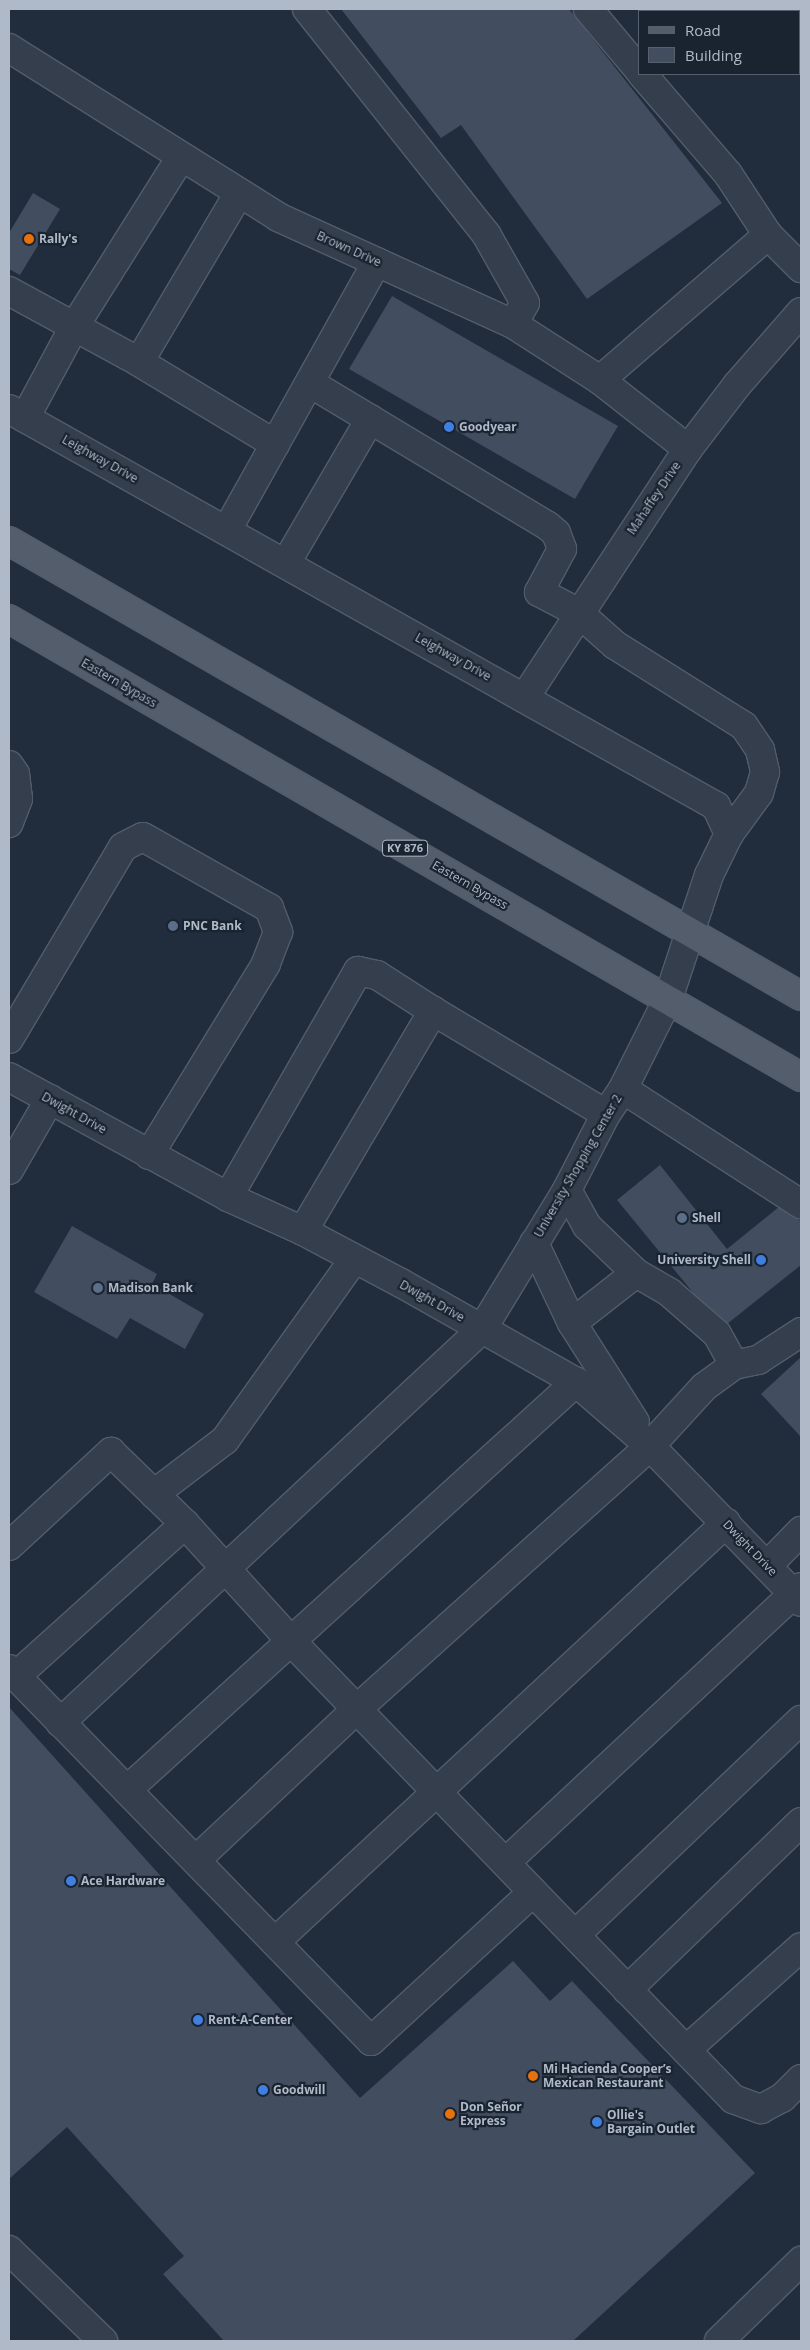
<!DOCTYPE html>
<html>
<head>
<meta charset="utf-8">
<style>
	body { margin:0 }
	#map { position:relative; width:810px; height:2350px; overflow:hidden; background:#212d3c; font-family:"Open Sans",sans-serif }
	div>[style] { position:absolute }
	.building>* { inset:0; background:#424e60 }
	.roads { filter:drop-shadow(1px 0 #535c6a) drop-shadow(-1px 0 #535c6a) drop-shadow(0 1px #535c6a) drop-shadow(0 -1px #535c6a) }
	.minor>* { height:28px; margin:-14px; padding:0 14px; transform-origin:14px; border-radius:14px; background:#353e4c }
	.major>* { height:28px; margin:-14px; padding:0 14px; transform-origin:14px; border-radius:14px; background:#535d6c }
	.dots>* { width:14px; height:14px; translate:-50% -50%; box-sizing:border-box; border:2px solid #1a2431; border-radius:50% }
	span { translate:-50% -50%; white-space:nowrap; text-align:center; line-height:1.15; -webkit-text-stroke:4.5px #1a2431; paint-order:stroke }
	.shield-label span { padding:1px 4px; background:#1a2431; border:1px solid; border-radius:4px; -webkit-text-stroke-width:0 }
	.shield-label { font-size:11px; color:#b0b9c8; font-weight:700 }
	.poi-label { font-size:12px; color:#b0b9c8; font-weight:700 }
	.left { translate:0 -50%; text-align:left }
	.right { translate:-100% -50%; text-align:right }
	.street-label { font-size:12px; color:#b0b9c8 }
	.frame { position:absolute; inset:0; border:10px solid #b0b9c8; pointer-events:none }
	.legend { position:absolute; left:638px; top:10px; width:162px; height:65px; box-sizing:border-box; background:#1a2431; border:1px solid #56606d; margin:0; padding:6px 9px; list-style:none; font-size:15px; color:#b0b9c8 }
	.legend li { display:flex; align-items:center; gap:10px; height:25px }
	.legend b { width:25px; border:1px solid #56606d }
</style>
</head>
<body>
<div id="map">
	<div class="building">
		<i style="clip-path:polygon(341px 9px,569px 9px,722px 203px,587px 299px,461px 125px,441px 138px)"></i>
		<i style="clip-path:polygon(33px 193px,60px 209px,20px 275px,9px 269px,9px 233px)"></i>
		<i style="clip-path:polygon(392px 296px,618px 426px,575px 499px,349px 369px)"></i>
		<i style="clip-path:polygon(660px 1165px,727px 1249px,785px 1202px,801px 1222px,801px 1265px,722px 1328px,617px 1200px)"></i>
		<i style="clip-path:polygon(72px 1226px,157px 1274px,152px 1284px,204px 1314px,185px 1349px,130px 1318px,117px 1339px,34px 1292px)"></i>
		<i style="clip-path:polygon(801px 1357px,801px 1437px,761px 1394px)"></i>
		<i style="clip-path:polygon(9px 1707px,360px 2098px,513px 1961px,550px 2001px,572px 1981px,755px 2173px,573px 2341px,224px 2341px,163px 2274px,184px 2256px,67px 2127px,9px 2179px)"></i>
	</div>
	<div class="roads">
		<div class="minor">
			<i style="left:307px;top:9px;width:288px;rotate:51.5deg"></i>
			<i style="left:486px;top:234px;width:79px;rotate:60.5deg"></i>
			<i style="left:525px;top:303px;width:24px;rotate:120deg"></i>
			<i style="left:588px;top:9px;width:80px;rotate:50.1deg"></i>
			<i style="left:9px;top:48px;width:318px;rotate:32.1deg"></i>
			<i style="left:278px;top:217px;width:258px;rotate:24.5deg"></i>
			<i style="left:513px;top:324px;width:103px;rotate:32.8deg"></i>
			<i style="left:600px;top:380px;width:112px;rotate:38.1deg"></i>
			<i style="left:642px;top:74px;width:132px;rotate:49.3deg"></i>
			<i style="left:728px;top:174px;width:73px;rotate:56.7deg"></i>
			<i style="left:768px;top:235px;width:47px;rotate:45deg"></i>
			<i style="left:239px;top:193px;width:196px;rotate:120.6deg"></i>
			<i style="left:139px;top:362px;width:159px;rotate:31.1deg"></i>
			<i style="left:9px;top:291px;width:148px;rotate:28.6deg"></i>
			<i style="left:600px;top:380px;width:222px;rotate:-40.8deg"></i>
			<i style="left:310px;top:383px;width:278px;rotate:31deg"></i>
			<i style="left:548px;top:526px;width:11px;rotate:41deg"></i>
			<i style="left:556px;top:533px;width:17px;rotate:69deg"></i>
			<i style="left:562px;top:549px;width:49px;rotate:118.1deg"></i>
			<i style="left:539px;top:592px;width:45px;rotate:27.7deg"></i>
			<i style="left:579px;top:613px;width:48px;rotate:41.6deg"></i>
			<i style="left:615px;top:645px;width:152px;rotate:32.1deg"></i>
			<i style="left:744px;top:726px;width:29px;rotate:56deg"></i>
			<i style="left:760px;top:750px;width:23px;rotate:77deg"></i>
			<i style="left:765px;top:772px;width:22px;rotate:106deg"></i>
			<i style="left:759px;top:793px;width:51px;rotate:126.2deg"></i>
			<i style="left:9px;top:409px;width:811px;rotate:29.32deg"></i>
			<i style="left:716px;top:806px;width:31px;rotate:65deg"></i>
			<i style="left:729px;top:834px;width:46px;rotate:116deg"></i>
			<i style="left:709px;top:875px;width:131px;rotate:108.3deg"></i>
			<i style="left:668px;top:999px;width:101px;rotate:116.6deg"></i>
			<i style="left:623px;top:1089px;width:30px;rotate:124deg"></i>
			<i style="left:606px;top:1114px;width:85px;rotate:117.2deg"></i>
			<i style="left:567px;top:1190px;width:163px;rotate:121.4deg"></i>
			<i style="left:482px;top:1329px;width:577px;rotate:136.97deg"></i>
			<i style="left:25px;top:418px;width:103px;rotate:-61.7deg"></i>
			<i style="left:74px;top:327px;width:201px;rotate:-57.8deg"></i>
			<i style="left:227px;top:530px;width:307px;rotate:-60.8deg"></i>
			<i style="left:286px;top:563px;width:167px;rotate:-59.7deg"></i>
			<i style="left:525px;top:697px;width:297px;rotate:-56.7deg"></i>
			<i style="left:688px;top:449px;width:81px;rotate:-52.6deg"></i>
			<i style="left:737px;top:385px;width:97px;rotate:-48.8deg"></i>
			<i style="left:9px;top:765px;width:11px;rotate:56deg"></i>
			<i style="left:15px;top:774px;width:25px;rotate:83deg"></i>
			<i style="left:18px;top:799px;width:26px;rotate:111deg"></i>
			<i style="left:9px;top:1039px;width:223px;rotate:-59.3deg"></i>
			<i style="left:123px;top:847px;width:22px;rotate:-27deg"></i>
			<i style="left:143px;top:837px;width:145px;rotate:29.4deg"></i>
			<i style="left:269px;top:908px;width:26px;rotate:69deg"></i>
			<i style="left:278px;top:932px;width:34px;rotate:111deg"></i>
			<i style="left:266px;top:964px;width:224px;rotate:121.5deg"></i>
			<i style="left:9px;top:1077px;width:250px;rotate:28.7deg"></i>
			<i style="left:228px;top:1197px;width:82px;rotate:24.4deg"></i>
			<i style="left:303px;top:1231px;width:111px;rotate:28deg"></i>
			<i style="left:401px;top:1283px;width:201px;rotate:29.5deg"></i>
			<i style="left:576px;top:1382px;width:98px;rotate:40.9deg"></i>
			<i style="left:650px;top:1446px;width:217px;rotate:45.9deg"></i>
			<i style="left:623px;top:1089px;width:212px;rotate:32.9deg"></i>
			<i style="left:9px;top:1170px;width:82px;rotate:-60deg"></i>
			<i style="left:567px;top:1190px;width:41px;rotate:60.9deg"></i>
			<i style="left:587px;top:1226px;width:68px;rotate:43.8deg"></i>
			<i style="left:636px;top:1273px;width:39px;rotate:30deg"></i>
			<i style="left:670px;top:1293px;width:62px;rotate:41.1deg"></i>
			<i style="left:717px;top:1334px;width:35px;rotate:61deg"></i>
			<i style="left:228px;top:1197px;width:261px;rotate:-60.1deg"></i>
			<i style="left:358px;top:971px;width:19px;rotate:12deg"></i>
			<i style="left:377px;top:975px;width:67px;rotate:32.7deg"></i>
			<i style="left:303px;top:1231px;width:256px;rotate:-59.4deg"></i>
			<i style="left:433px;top:1011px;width:201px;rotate:30.8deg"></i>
			<i style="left:534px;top:1243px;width:89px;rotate:64.6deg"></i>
			<i style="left:572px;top:1323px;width:117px;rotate:57.5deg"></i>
			<i style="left:572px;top:1323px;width:81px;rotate:-38deg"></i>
			<i style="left:154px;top:1494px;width:89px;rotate:-37.3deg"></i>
			<i style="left:225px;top:1440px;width:222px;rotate:-54.5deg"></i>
			<i style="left:9px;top:1546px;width:139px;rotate:-42.7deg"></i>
			<i style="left:111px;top:1452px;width:103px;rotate:44.2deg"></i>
			<i style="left:185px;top:1524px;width:156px;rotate:47.8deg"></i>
			<i style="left:290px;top:1640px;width:638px;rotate:46.02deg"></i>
			<i style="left:733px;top:2099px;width:30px;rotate:20deg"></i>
			<i style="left:761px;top:2109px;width:24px;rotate:-28deg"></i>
			<i style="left:782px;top:2098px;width:27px;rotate:-45deg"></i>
			<i style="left:767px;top:1566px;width:49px;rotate:-45.8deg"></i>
			<i style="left:9px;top:1669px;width:519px;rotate:45.78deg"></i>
			<i style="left:371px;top:2041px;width:220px;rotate:-42.6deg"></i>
			<i style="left:15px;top:1677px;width:229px;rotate:-42deg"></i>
			<i style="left:127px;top:1790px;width:607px;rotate:-42.26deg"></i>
			<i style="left:196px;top:1860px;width:222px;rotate:-43.2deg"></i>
			<i style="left:358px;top:1708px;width:392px;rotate:-41.9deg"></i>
			<i style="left:650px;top:1446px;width:80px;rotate:-47.5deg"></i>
			<i style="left:704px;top:1387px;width:37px;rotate:-36deg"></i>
			<i style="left:734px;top:1365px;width:25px;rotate:-12deg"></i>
			<i style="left:758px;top:1360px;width:51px;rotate:-33.1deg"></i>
			<i style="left:506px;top:1862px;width:403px;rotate:-43deg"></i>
			<i style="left:575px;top:1935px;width:312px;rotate:-43.6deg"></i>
			<i style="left:275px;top:1942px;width:616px;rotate:-42.89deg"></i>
			<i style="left:627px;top:1990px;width:242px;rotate:-44deg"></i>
			<i style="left:686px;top:2050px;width:154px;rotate:-41.8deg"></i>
			<i style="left:9px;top:2250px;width:131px;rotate:44.1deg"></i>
			<i style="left:719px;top:2341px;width:115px;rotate:-44.3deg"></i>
		</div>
		<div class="major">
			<i style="left:9px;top:541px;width:913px;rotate:29.88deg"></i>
			<i style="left:9px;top:619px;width:915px;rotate:30.04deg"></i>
		</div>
	</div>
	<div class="dots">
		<i style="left:29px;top:239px;background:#e8710a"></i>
		<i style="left:449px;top:427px;background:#3f7fe0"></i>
		<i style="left:173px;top:926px;background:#5c6f8a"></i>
		<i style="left:682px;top:1218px;background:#5c6f8a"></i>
		<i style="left:761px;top:1260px;background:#3f7fe0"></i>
		<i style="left:98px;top:1288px;background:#5c6f8a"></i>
		<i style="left:71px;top:1881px;background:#3f7fe0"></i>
		<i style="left:198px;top:2020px;background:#3f7fe0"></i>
		<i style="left:533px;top:2076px;background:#e8710a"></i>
		<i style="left:263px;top:2090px;background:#3f7fe0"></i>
		<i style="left:450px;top:2114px;background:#e8710a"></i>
		<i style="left:597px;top:2122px;background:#3f7fe0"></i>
	</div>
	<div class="shield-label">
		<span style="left:405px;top:848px">KY 876</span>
	</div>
	<div class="poi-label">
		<span class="left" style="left:39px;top:239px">Rally's</span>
		<span class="left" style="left:459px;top:427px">Goodyear</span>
		<span class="left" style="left:183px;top:926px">PNC Bank</span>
		<span class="left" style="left:692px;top:1218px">Shell</span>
		<span class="right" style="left:751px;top:1260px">University Shell</span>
		<span class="left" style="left:108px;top:1288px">Madison Bank</span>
		<span class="left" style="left:81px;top:1881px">Ace Hardware</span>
		<span class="left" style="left:208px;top:2020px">Rent-A-Center</span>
		<span class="left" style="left:543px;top:2076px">Mi Hacienda Cooper’s<br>Mexican Restaurant</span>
		<span class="left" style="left:273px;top:2090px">Goodwill</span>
		<span class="left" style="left:460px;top:2114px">Don Señor<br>Express</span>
		<span class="left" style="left:607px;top:2122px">Ollie's<br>Bargain Outlet</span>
	</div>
	<div class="street-label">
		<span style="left:349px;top:249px;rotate:24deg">Brown Drive</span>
		<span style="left:100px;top:459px;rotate:29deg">Leighway Drive</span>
		<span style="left:654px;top:498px;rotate:-56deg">Mahaffey Drive</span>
		<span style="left:453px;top:657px;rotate:29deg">Leighway Drive</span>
		<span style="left:119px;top:683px;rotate:30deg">Eastern Bypass</span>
		<span style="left:470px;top:885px;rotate:30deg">Eastern Bypass</span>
		<span style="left:74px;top:1113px;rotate:29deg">Dwight Drive</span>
		<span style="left:578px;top:1166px;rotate:-60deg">University Shopping Center 2</span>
		<span style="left:432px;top:1301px;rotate:29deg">Dwight Drive</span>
		<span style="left:750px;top:1548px;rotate:46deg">Dwight Drive</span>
	</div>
	<div class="frame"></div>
	<ul class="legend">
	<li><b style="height:6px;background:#535d6c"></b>Road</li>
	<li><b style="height:14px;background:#424e60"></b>Building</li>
	</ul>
</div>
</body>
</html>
